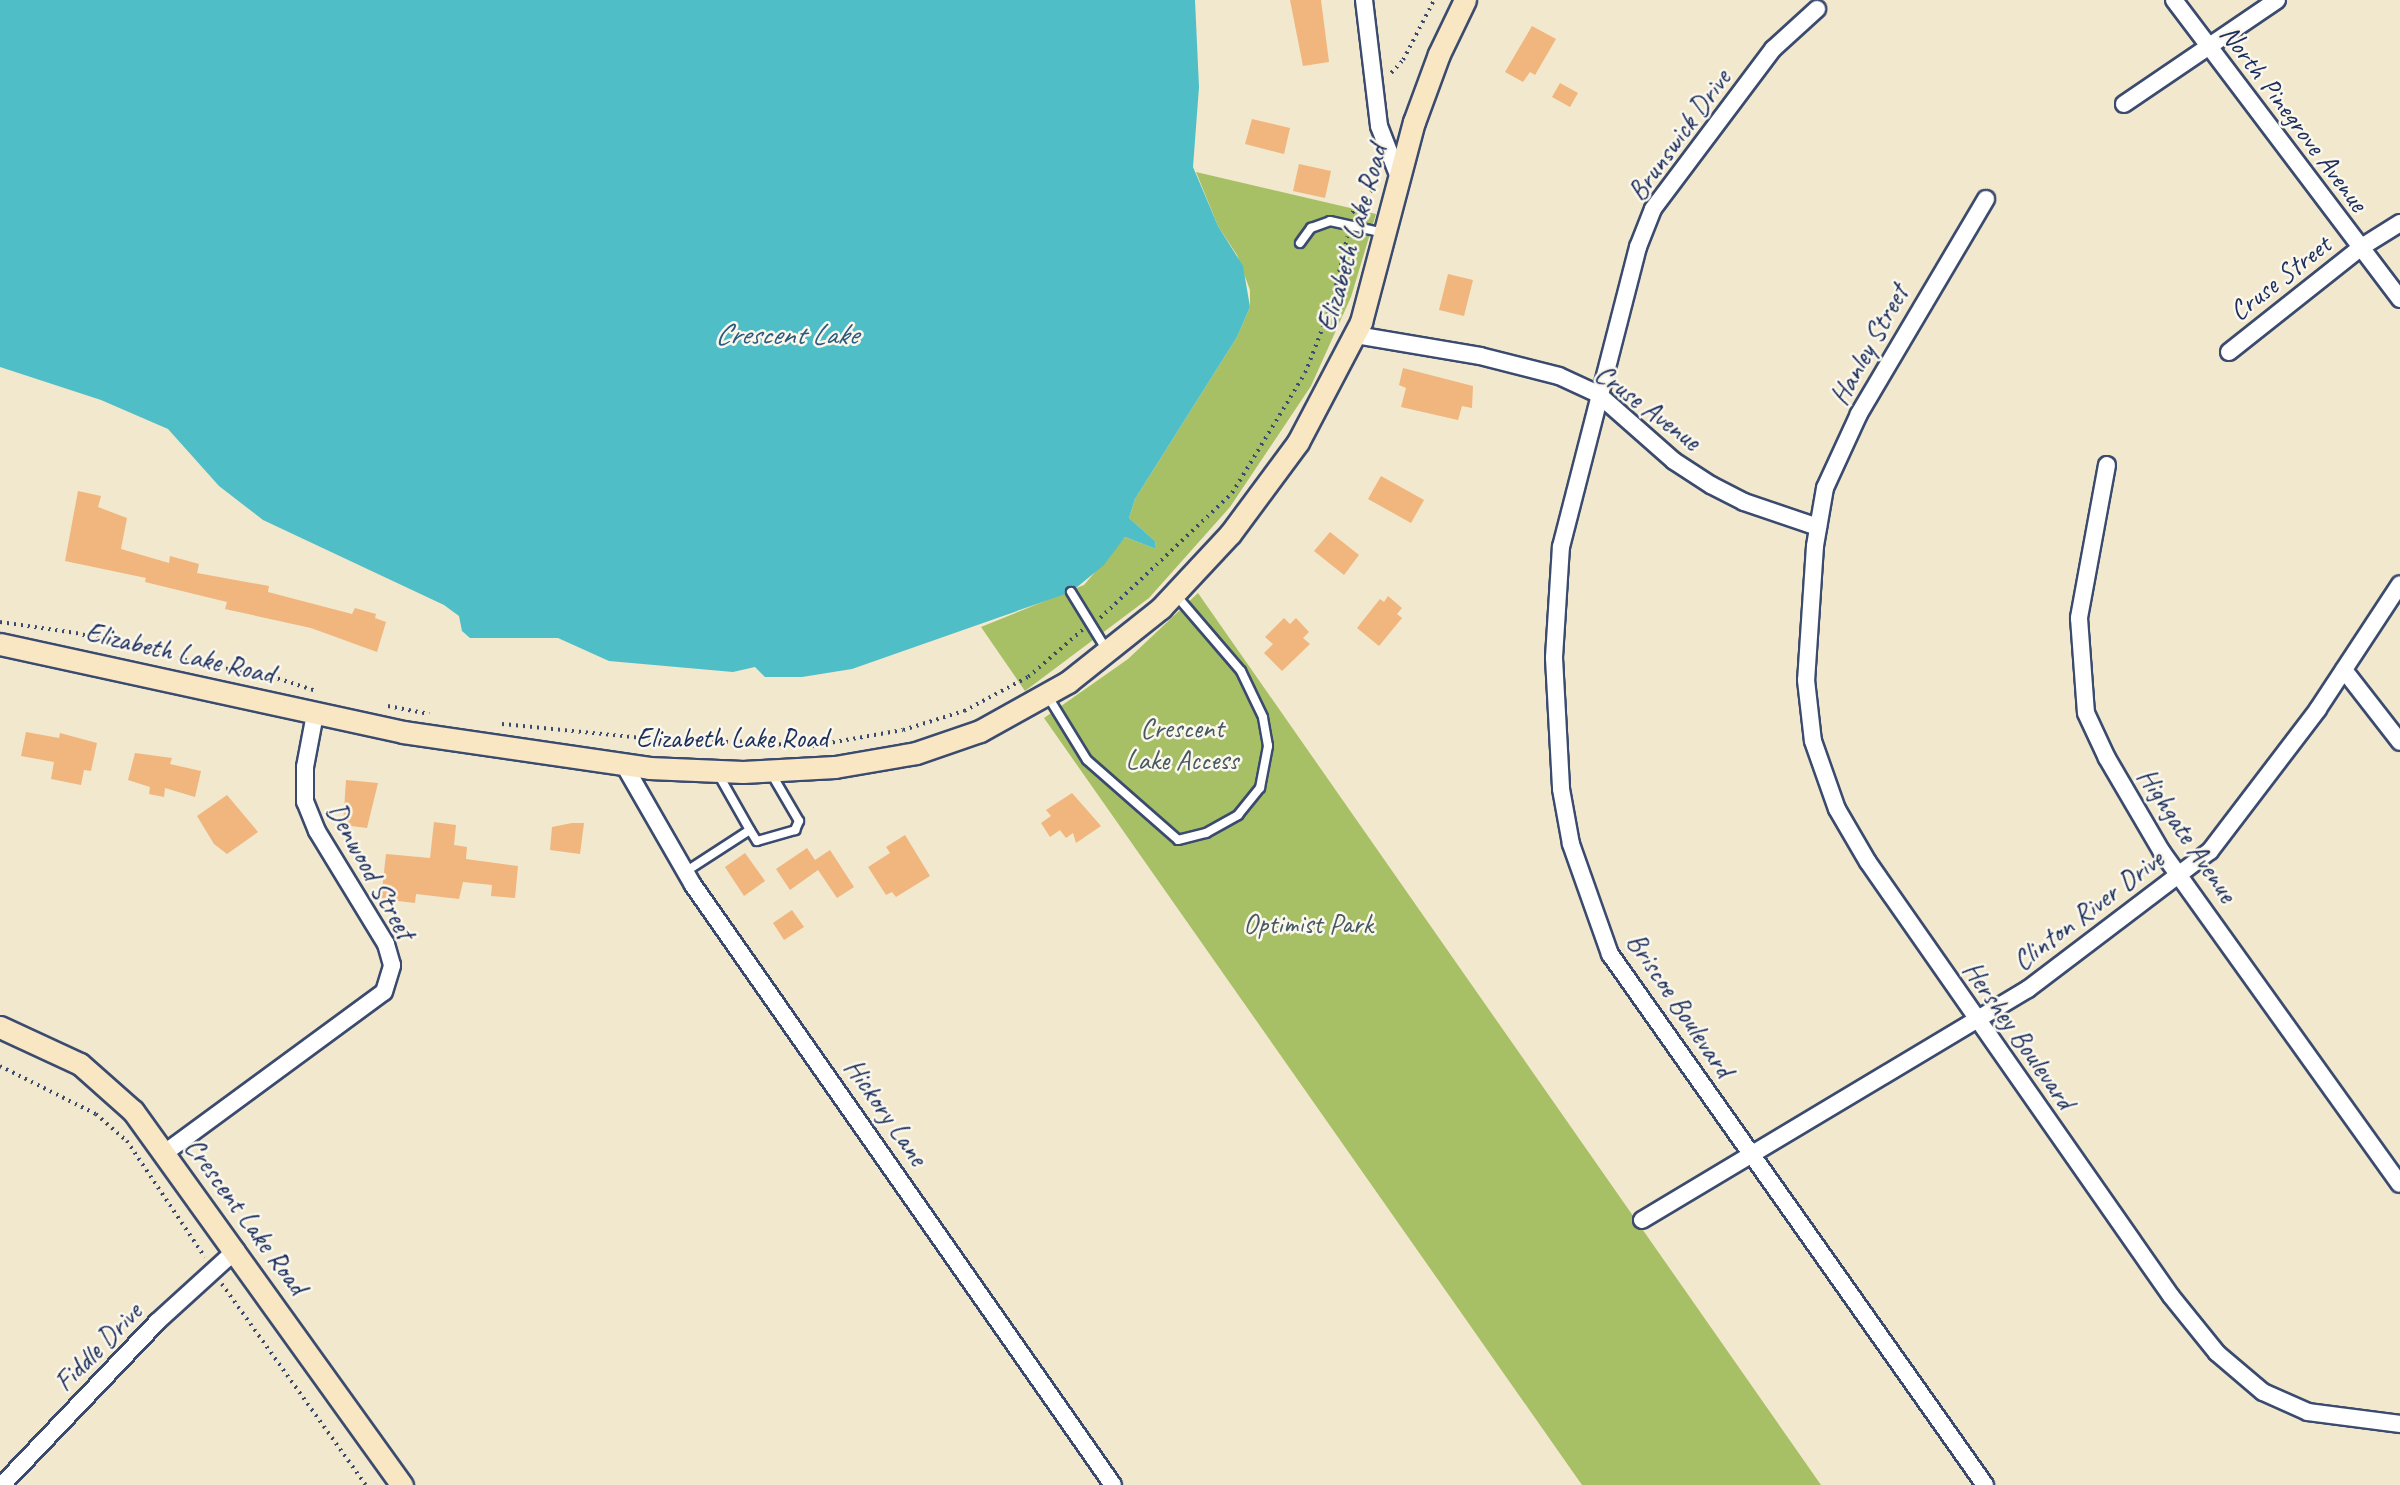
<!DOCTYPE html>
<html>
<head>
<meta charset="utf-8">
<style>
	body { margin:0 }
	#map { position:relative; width:2400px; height:1485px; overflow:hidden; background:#f1e8cd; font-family:Caveat,sans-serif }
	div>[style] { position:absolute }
	.green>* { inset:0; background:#a8c065 }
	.water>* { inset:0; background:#50bec7 }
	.building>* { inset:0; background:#f0b67d }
	.path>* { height:3.5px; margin-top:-1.75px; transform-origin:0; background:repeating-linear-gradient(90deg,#3b4b6f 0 2px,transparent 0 7px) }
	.roads { filter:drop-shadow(2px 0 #3b4b6f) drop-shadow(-2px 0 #3b4b6f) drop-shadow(0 2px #3b4b6f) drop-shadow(0 -2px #3b4b6f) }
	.lane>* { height:8px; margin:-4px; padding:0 4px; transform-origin:4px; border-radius:4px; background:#fff }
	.street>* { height:16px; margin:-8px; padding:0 8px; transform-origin:8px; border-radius:8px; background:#fff }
	.secondary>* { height:21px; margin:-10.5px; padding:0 10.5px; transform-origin:10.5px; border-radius:10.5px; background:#f9e7c3 }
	span { translate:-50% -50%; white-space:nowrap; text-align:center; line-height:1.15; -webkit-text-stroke:5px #fbf7ec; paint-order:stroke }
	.street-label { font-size:28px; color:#1b2f5e }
	.park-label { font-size:28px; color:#455a60 }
	.water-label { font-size:30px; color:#2b5a7e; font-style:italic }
</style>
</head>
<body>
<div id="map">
	<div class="green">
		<i style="clip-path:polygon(1196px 172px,1376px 214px,1351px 297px,1311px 386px,1230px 507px,1149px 598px,1025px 691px,981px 627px,1084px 585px,1125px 537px,1156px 549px,1155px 541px,1129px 518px,1135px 499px,1237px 337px,1250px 307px,1250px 290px,1237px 255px,1218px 226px)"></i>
		<i style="clip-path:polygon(1198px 593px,1821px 1485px,1582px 1485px,1044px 718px,1128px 659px)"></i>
	</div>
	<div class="water">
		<i style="clip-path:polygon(0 0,1195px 0,1199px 87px,1193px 167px,1218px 226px,1243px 266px,1250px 307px,1237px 337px,1135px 499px,1129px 518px,1155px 541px,1156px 549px,1125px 537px,1104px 565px,1071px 592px,852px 669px,802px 677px,765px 677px,755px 667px,733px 672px,609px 661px,558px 638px,470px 638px,462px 631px,459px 616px,444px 605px,263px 520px,219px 486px,168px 429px,101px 400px,0 367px)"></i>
	</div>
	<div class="building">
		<i style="clip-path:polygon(1290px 0,1321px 0,1329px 62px,1303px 66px)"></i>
		<i style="clip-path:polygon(1532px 26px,1556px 39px,1535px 75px,1530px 72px,1523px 82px,1505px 72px)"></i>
		<i style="clip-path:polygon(1560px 83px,1578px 93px,1570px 107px,1552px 97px)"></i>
		<i style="clip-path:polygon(1252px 119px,1290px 128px,1284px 154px,1245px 144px)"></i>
		<i style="clip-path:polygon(1299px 164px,1331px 171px,1325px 198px,1293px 191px)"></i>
		<i style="clip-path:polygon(1448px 274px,1473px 280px,1464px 316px,1439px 310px)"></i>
		<i style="clip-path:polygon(1403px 368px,1473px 386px,1472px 408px,1462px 406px,1458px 420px,1401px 407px,1406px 388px,1399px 385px)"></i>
		<i style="clip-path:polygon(1381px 476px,1424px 500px,1411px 523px,1368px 499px)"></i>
		<i style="clip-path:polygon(78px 491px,101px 496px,98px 507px,127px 518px,121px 549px,169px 563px,170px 556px,199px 564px,197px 573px,269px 586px,268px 592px,352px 614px,355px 608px,376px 614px,375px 618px,386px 622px,377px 652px,311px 628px,225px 609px,227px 602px,145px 582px,146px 578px,65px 561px)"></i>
		<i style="clip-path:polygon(1330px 532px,1359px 555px,1344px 575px,1314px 551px)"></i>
		<i style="clip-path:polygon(1388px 596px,1402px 608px,1397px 614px,1402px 618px,1379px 646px,1357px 628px,1380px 599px,1384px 602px)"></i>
		<i style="clip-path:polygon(1284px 618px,1290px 624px,1296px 618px,1309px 632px,1303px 638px,1310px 644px,1282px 671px,1264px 653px,1273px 644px,1265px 637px)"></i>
		<i style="clip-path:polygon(26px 732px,59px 738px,60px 733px,97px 743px,91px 771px,84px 770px,81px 785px,51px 779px,54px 762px,21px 756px)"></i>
		<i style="clip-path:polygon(135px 753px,172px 758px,170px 764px,201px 771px,195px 797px,165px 788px,164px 797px,149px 794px,150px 787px,128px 780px)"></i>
		<i style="clip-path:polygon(346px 780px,378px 783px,367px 828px,343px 825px)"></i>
		<i style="clip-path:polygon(1072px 793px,1101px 826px,1076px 843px,1073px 833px,1066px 838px,1060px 830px,1050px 837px,1041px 823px,1051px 816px,1046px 810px)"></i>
		<i style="clip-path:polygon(227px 795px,258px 832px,227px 854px,214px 844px,197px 816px)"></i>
		<i style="clip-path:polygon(434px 822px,456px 825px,454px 845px,467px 847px,466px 859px,518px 866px,515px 898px,491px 896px,492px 885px,463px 882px,459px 899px,416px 894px,415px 903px,381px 899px,386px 854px,430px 858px)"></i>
		<i style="clip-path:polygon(572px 823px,584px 823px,580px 854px,550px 850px,552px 827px)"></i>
		<i style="clip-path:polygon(905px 835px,930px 876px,896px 897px,892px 892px,886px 895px,868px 867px,890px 853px,886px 847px)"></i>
		<i style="clip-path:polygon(807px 848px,815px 860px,830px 850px,854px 887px,837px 898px,818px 870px,790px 890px,776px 869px)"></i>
		<i style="clip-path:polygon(745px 853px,765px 881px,744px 896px,725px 867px)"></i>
		<i style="clip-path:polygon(792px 910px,804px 927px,784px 940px,773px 923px)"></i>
	</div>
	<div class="path">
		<i style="left:1391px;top:73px;width:18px;rotate:-47deg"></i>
		<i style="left:1403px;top:60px;width:68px;rotate:-62.7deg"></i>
		<i style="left:1352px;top:213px;width:33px;rotate:-49deg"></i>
		<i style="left:1100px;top:618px;width:182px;rotate:-43.4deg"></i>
		<i style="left:1232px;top:493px;width:140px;rotate:-58.7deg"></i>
		<i style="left:1305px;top:373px;width:72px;rotate:-68.8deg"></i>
		<i style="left:1331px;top:306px;width:71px;rotate:-76.9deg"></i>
		<i style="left:0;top:622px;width:77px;rotate:8.2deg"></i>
		<i style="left:76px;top:633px;width:147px;rotate:13.8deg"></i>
		<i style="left:219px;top:668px;width:39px;rotate:6deg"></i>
		<i style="left:258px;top:672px;width:61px;rotate:18.1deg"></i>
		<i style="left:388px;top:706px;width:42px;rotate:11deg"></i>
		<i style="left:502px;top:724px;width:190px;rotate:5.7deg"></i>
		<i style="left:691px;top:743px;width:67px;rotate:-1.7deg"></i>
		<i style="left:758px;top:741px;width:39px;rotate:9deg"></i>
		<i style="left:812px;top:746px;width:92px;rotate:-10deg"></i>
		<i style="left:903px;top:730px;width:64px;rotate:-17.3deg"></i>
		<i style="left:964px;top:711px;width:72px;rotate:-28deg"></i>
		<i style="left:1028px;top:677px;width:72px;rotate:-41deg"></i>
		<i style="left:0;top:1066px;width:107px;rotate:26.6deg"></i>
		<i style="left:96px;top:1114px;width:41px;rotate:41.1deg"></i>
		<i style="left:127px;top:1141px;width:140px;rotate:56.1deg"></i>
		<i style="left:222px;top:1284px;width:247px;rotate:54.4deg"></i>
	</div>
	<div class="roads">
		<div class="lane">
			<i style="left:1300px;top:243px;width:19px;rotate:-54deg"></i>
			<i style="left:1311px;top:228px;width:20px;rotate:-20deg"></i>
			<i style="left:1330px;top:221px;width:55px;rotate:12.5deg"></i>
			<i style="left:1071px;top:592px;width:67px;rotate:58.4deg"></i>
			<i style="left:1047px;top:695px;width:76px;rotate:58.4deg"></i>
			<i style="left:1087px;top:760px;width:121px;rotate:41.3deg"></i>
			<i style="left:1178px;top:840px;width:29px;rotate:-14deg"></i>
			<i style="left:1206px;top:833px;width:37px;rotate:-29deg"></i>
			<i style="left:1238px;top:815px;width:35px;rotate:-51deg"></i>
			<i style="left:1260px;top:788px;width:43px;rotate:-79.2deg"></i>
			<i style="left:1268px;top:746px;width:29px;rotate:-100deg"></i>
			<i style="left:1263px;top:717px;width:51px;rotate:-115.6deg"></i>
			<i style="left:1241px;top:671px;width:101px;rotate:-130.6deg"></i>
			<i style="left:717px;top:772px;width:67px;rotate:60.4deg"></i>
			<i style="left:685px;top:872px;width:77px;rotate:-32.9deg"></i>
			<i style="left:750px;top:830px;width:13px;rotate:58deg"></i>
			<i style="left:757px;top:841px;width:40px;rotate:-16deg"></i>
			<i style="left:795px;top:830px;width:10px;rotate:-66deg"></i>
			<i style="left:799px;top:821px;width:56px;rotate:-120.3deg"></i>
		</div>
		<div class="street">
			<i style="left:1364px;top:0;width:127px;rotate:83.2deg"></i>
			<i style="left:1379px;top:126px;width:58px;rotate:68.7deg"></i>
			<i style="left:2174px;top:0;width:375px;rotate:52.9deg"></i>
			<i style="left:1817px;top:9px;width:59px;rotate:137.7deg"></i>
			<i style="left:1773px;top:49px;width:200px;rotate:126.9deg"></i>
			<i style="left:1653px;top:209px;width:41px;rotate:111.5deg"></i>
			<i style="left:1638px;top:247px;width:309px;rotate:104.4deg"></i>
			<i style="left:1561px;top:546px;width:112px;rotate:93.6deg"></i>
			<i style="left:1554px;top:658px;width:131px;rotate:86.9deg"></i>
			<i style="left:1561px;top:789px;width:56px;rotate:79.7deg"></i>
			<i style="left:1571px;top:844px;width:117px;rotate:70.5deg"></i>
			<i style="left:1610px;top:954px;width:650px;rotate:54.77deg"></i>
			<i style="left:2124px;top:104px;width:185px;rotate:-34.2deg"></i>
			<i style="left:1986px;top:199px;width:250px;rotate:120.6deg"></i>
			<i style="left:1859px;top:414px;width:81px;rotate:114.7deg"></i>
			<i style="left:1825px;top:488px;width:59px;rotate:99.8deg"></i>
			<i style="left:1815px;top:546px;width:134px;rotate:93.8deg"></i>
			<i style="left:1806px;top:680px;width:61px;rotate:83.5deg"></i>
			<i style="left:1813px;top:741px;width:72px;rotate:70.6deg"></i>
			<i style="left:1837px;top:809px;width:61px;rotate:59.7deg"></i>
			<i style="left:1868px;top:862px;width:529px;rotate:55.08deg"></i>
			<i style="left:2171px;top:1296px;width:73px;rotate:51.1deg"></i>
			<i style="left:2217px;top:1353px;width:60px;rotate:40.3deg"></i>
			<i style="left:2263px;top:1392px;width:49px;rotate:24deg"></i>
			<i style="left:2308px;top:1412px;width:93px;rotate:7.4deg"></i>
			<i style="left:1356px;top:335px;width:126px;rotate:9.6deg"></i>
			<i style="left:1480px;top:356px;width:81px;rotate:14.2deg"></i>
			<i style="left:1559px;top:376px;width:43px;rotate:24.8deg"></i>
			<i style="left:1598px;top:394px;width:101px;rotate:41.4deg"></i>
			<i style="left:1674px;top:461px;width:44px;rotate:33deg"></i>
			<i style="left:1711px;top:485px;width:37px;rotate:27deg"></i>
			<i style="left:1744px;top:502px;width:78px;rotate:18.7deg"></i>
			<i style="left:2229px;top:352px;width:167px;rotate:-38.4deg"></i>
			<i style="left:2360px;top:248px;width:47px;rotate:-32deg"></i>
			<i style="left:2107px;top:465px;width:156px;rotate:100.4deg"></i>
			<i style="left:2079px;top:618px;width:95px;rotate:85.8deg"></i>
			<i style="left:2086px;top:713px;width:50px;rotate:65deg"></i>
			<i style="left:2107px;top:758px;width:109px;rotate:59.7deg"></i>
			<i style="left:2162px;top:852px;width:408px;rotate:54.4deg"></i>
			<i style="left:2344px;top:670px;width:91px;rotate:52.1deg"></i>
			<i style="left:624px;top:765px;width:138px;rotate:60.1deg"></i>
			<i style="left:693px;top:885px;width:732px;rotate:55.01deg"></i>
			<i style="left:166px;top:1152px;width:270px;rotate:-36.3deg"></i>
			<i style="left:384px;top:992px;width:28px;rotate:-73deg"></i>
			<i style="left:392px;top:965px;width:22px;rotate:-106deg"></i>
			<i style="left:386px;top:944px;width:132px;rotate:-121.4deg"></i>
			<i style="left:317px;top:831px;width:31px;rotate:-112deg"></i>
			<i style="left:305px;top:802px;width:35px;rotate:-90deg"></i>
			<i style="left:305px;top:767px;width:54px;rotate:-79.3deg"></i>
			<i style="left:1642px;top:1220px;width:450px;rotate:-30.9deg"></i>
			<i style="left:2028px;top:989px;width:228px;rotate:-37.2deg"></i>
			<i style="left:2210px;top:851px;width:178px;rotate:-52.7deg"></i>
			<i style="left:2318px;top:709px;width:149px;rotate:-56.7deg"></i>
			<i style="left:2px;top:1485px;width:225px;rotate:-46.4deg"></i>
			<i style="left:157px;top:1322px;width:107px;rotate:-42.3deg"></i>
		</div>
		<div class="secondary">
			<i style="left:0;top:644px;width:412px;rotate:12.3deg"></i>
			<i style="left:403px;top:732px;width:249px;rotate:8.3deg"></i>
			<i style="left:649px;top:768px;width:94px;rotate:2.4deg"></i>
			<i style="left:743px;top:772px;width:92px;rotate:-3.1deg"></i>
			<i style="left:835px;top:767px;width:82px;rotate:-9.8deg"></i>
			<i style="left:916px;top:753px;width:68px;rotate:-19deg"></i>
			<i style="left:980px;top:731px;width:101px;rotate:-29.1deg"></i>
			<i style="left:1068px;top:682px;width:119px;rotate:-38.5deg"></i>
			<i style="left:1161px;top:608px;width:101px;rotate:-47deg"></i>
			<i style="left:1230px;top:534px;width:114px;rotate:-53.5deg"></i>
			<i style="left:1298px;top:442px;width:136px;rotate:-62.3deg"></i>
			<i style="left:1361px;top:322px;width:207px;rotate:-75.2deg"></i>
			<i style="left:1414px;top:122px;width:72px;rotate:-69.8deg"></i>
			<i style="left:1439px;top:54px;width:60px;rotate:-64.3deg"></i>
			<i style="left:0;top:1027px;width:88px;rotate:24.8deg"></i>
			<i style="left:80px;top:1064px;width:71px;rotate:41.6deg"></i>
			<i style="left:133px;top:1111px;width:461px;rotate:54.3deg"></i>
		</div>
	</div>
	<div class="street-label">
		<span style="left:2294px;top:118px;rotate:53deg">North Pinegrove Avenue</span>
		<span style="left:1679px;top:135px;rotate:-54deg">Brunswick Drive</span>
		<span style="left:1352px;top:238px;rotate:-74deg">Elizabeth Lake Road</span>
		<span style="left:2280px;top:278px;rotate:-38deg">Cruse Street</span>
		<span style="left:1869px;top:345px;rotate:-61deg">Hanley Street</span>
		<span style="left:1648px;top:407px;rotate:37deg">Cruse Avenue</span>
		<span style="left:180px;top:653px;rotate:13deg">Elizabeth Lake Road</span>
		<span style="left:732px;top:738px">Elizabeth Lake Road</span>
		<span style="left:2187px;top:835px;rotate:56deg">Highgate Avenue</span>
		<span style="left:371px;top:871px;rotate:61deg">Denwood Street</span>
		<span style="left:2088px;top:910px;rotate:-37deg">Clinton River Drive</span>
		<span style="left:1680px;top:1005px;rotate:56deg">Briscoe Boulevard</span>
		<span style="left:2019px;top:1035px;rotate:55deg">Hershey Boulevard</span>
		<span style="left:886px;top:1112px;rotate:55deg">Hickory Lane</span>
		<span style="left:246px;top:1216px;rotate:54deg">Crescent Lake Road</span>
		<span style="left:98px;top:1347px;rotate:-46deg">Fiddle Drive</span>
	</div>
	<div class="park-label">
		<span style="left:1182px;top:744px">Crescent<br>Lake Access</span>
		<span style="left:1308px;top:924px">Optimist Park</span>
	</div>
	<div class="water-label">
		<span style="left:786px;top:334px">Crescent Lake</span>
	</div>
</div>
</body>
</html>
